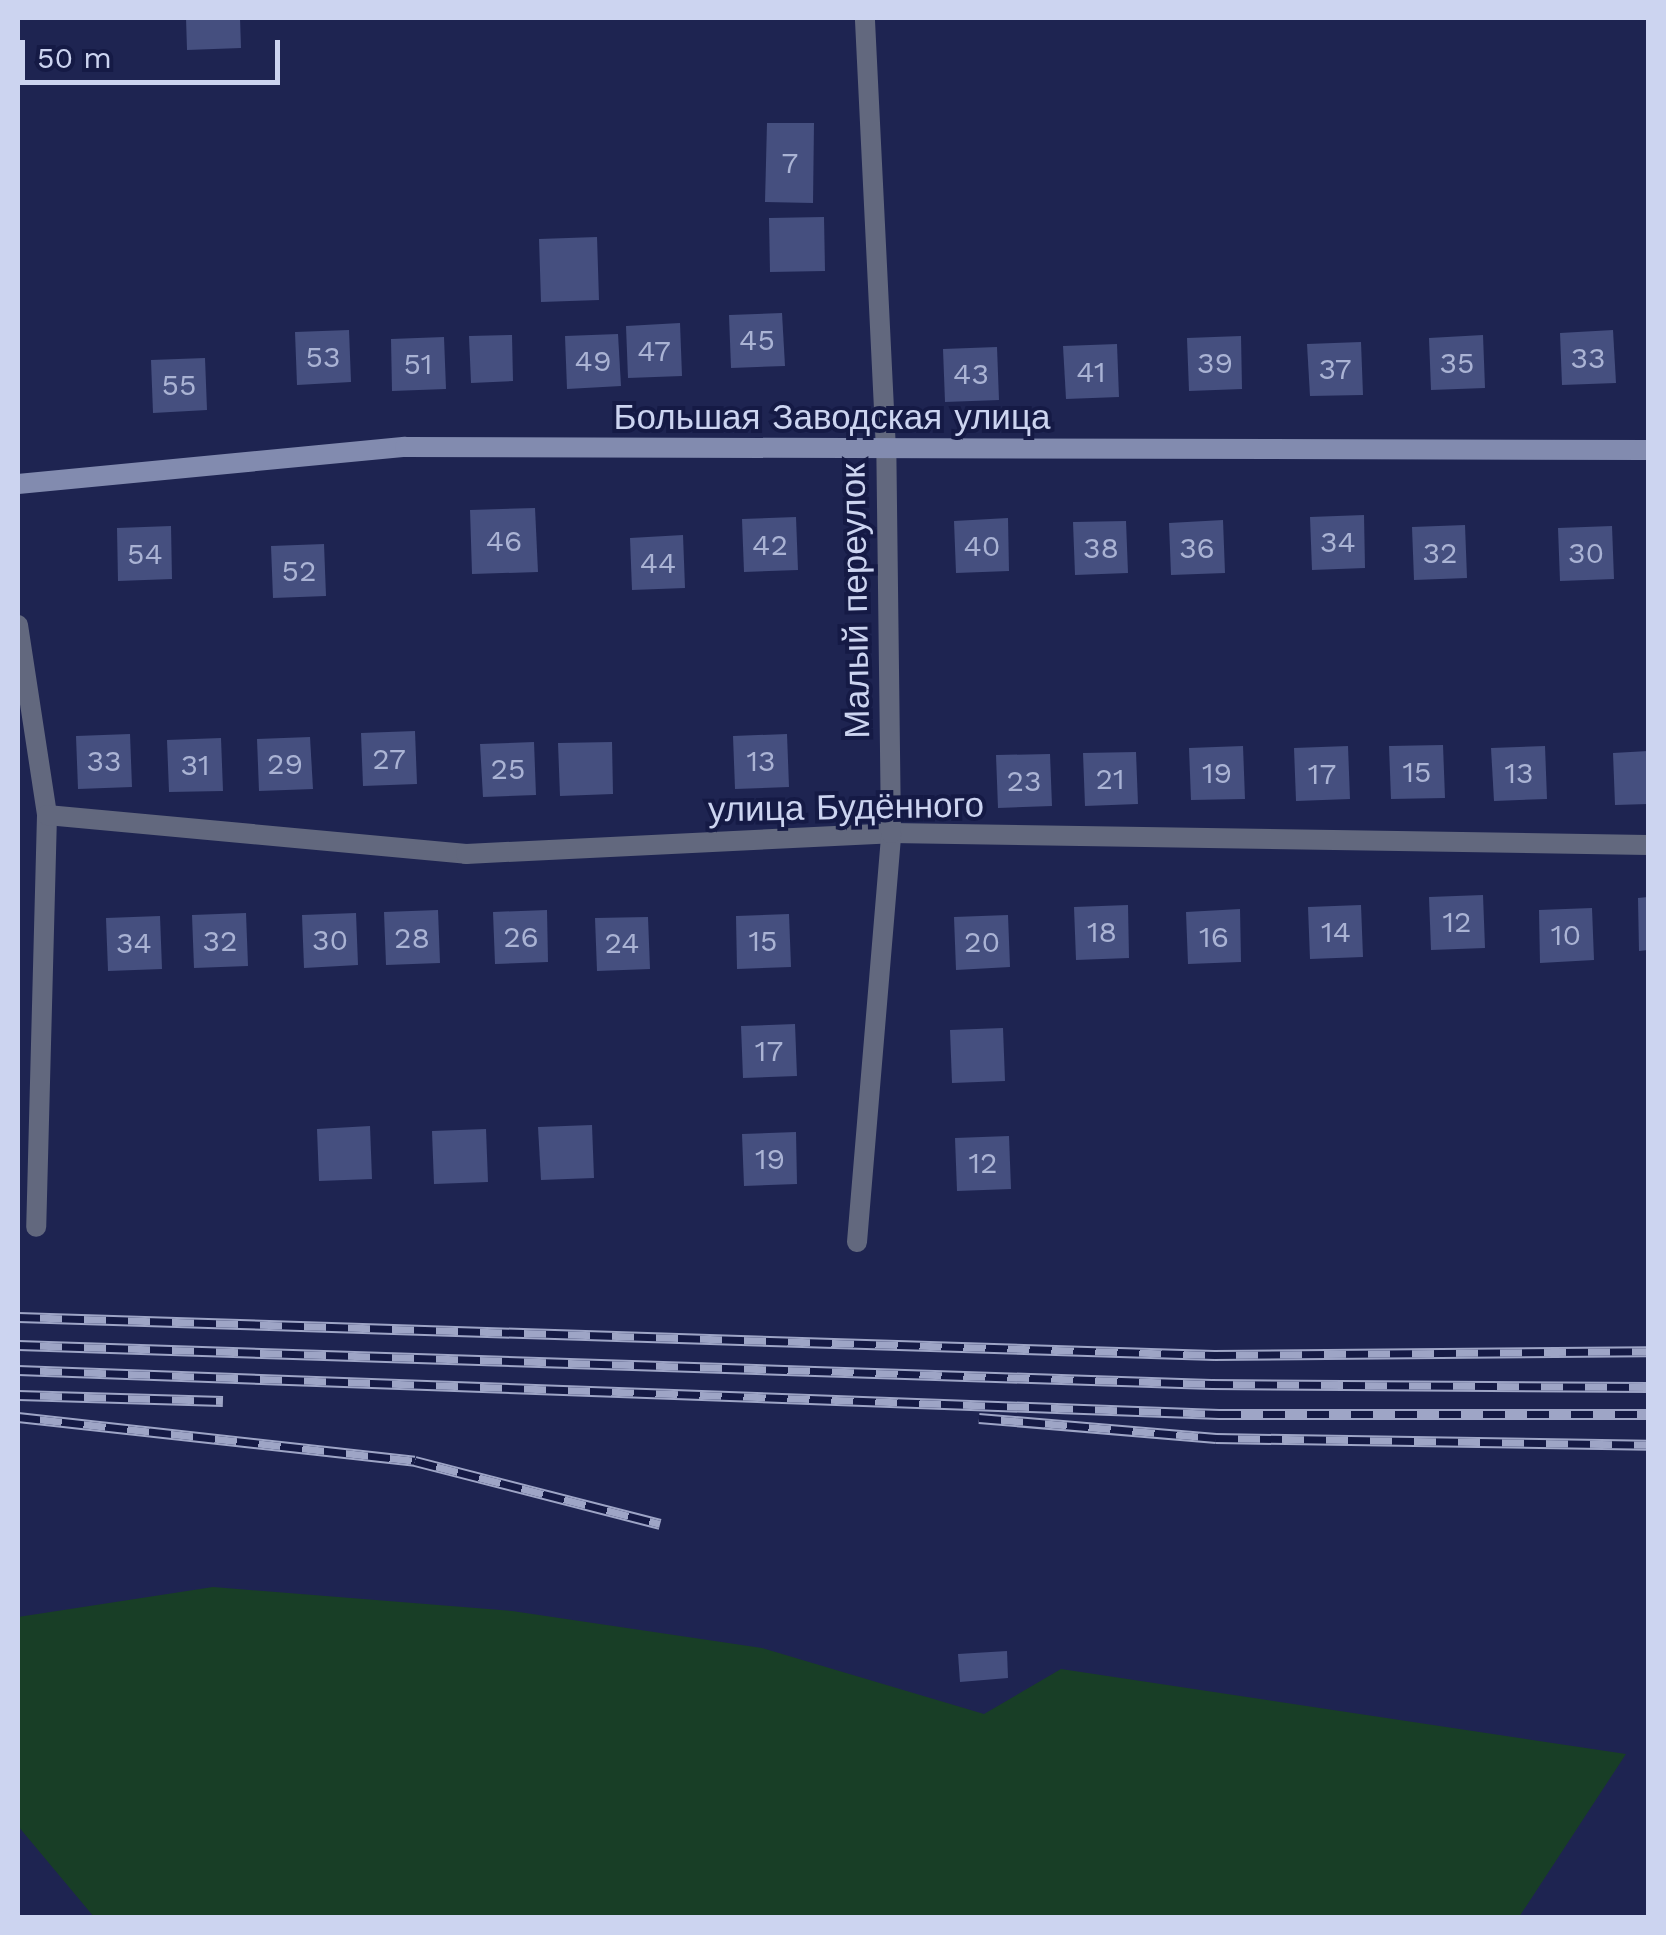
<!DOCTYPE html>
<html>
<head>
<meta charset="utf-8">
<style>
	body { margin:0 }
	#map { position:relative; width:1666px; height:1935px; overflow:hidden; background:#1e2451; font-family:"Work Sans",sans-serif }
	div>[style] { position:absolute }
	.green>* { inset:0; background:#183e26 }
	.building>* { inset:0; background:#454f7f }
	.street>* { height:20px; margin:-10px; padding:0 10px; transform-origin:10px; border-radius:10px; background:#62687e }
	.secondary>* { height:20px; margin:-10px; padding:0 10px; transform-origin:10px; border-radius:10px; background:#828baf }
	.rail>* { height:11px; margin-top:-5.5px; transform-origin:0; background:repeating-linear-gradient(90deg,#151a45 0 22px,#9ea5c6 0 44px); box-sizing:border-box; border-block:2px solid #9ea5c6 }
	span { translate:-50% -50%; white-space:nowrap; text-align:center; line-height:1.15; -webkit-text-stroke:8px #151a45; paint-order:stroke }
	.number-label { font-size:30px; color:#aab3d4 }
	.number-label span { -webkit-text-stroke-width:0 }
	.street-label { font-size:35px; color:#ccd4f0 }
	.frame { position:absolute; inset:0; border:20px solid #ccd4f0; pointer-events:none }
	.scale { position:absolute; left:20px; top:40px; width:260px; height:45px; box-sizing:border-box; border:5px solid #ccd4f0; border-top:0; padding-left:12px; font-size:30px; line-height:35px; white-space:nowrap; color:#ccd4f0; -webkit-text-stroke:8px #151a45; paint-order:stroke }
</style>
</head>
<body>
<div id="map">
	<div class="green">
		<i style="clip-path:polygon(213px 1587px,512px 1611px,762px 1648px,984px 1714px,1061px 1669px,1626px 1754px,1519px 1917px,94px 1917px,18px 1826px,18px 1617px)"></i>
	</div>
	<div class="building">
		<i style="clip-path:polygon(186px 18px,240px 18px,241px 48px,187px 50px)"></i>
		<i style="clip-path:polygon(767px 123px,814px 123px,813px 203px,765px 202px)"></i>
		<i style="clip-path:polygon(824px 217px,825px 271px,770px 272px,769px 218px)"></i>
		<i style="clip-path:polygon(597px 237px,599px 300px,541px 302px,539px 239px)"></i>
		<i style="clip-path:polygon(782px 313px,785px 366px,731px 368px,729px 315px)"></i>
		<i style="clip-path:polygon(680px 323px,682px 376px,628px 378px,626px 326px)"></i>
		<i style="clip-path:polygon(349px 330px,351px 382px,297px 385px,295px 332px)"></i>
		<i style="clip-path:polygon(1613px 330px,1616px 383px,1562px 385px,1560px 333px)"></i>
		<i style="clip-path:polygon(618px 334px,621px 386px,567px 389px,565px 336px)"></i>
		<i style="clip-path:polygon(512px 335px,513px 381px,471px 383px,469px 336px)"></i>
		<i style="clip-path:polygon(1483px 335px,1485px 388px,1431px 390px,1429px 338px)"></i>
		<i style="clip-path:polygon(1241px 336px,1242px 389px,1189px 391px,1187px 338px)"></i>
		<i style="clip-path:polygon(444px 337px,446px 389px,392px 391px,391px 339px)"></i>
		<i style="clip-path:polygon(1361px 342px,1363px 395px,1310px 396px,1307px 344px)"></i>
		<i style="clip-path:polygon(1117px 344px,1119px 397px,1066px 399px,1063px 346px)"></i>
		<i style="clip-path:polygon(997px 347px,999px 400px,945px 402px,943px 349px)"></i>
		<i style="clip-path:polygon(205px 358px,207px 410px,153px 413px,151px 360px)"></i>
		<i style="clip-path:polygon(535px 508px,538px 572px,472px 574px,470px 510px)"></i>
		<i style="clip-path:polygon(1364px 515px,1365px 568px,1312px 570px,1310px 517px)"></i>
		<i style="clip-path:polygon(796px 517px,798px 570px,744px 572px,742px 519px)"></i>
		<i style="clip-path:polygon(1008px 518px,1009px 571px,956px 573px,954px 521px)"></i>
		<i style="clip-path:polygon(1223px 520px,1225px 573px,1171px 575px,1169px 523px)"></i>
		<i style="clip-path:polygon(1126px 521px,1128px 573px,1075px 575px,1073px 522px)"></i>
		<i style="clip-path:polygon(1465px 525px,1467px 578px,1414px 580px,1412px 527px)"></i>
		<i style="clip-path:polygon(171px 526px,172px 579px,118px 581px,117px 528px)"></i>
		<i style="clip-path:polygon(1612px 526px,1614px 579px,1560px 581px,1558px 528px)"></i>
		<i style="clip-path:polygon(683px 535px,685px 588px,632px 590px,630px 538px)"></i>
		<i style="clip-path:polygon(324px 544px,326px 596px,273px 598px,271px 546px)"></i>
		<i style="clip-path:polygon(415px 731px,417px 784px,363px 786px,361px 733px)"></i>
		<i style="clip-path:polygon(130px 734px,132px 787px,78px 789px,76px 736px)"></i>
		<i style="clip-path:polygon(787px 734px,789px 787px,735px 789px,733px 736px)"></i>
		<i style="clip-path:polygon(310px 737px,313px 789px,259px 791px,257px 739px)"></i>
		<i style="clip-path:polygon(221px 738px,223px 791px,169px 792px,167px 740px)"></i>
		<i style="clip-path:polygon(534px 742px,536px 795px,483px 797px,480px 744px)"></i>
		<i style="clip-path:polygon(612px 742px,613px 794px,560px 796px,558px 743px)"></i>
		<i style="clip-path:polygon(1443px 745px,1445px 798px,1391px 799px,1389px 746px)"></i>
		<i style="clip-path:polygon(1243px 746px,1245px 799px,1191px 800px,1189px 748px)"></i>
		<i style="clip-path:polygon(1348px 746px,1350px 799px,1296px 801px,1294px 748px)"></i>
		<i style="clip-path:polygon(1545px 746px,1547px 799px,1494px 801px,1491px 748px)"></i>
		<i style="clip-path:polygon(1648px 751px,1648px 804px,1615px 805px,1613px 753px)"></i>
		<i style="clip-path:polygon(1136px 752px,1138px 804px,1085px 806px,1083px 753px)"></i>
		<i style="clip-path:polygon(1050px 754px,1052px 806px,998px 808px,996px 755px)"></i>
		<i style="clip-path:polygon(1483px 895px,1485px 948px,1431px 950px,1429px 897px)"></i>
		<i style="clip-path:polygon(1648px 897px,1648px 950px,1639px 951px,1638px 898px)"></i>
		<i style="clip-path:polygon(1128px 905px,1129px 958px,1076px 960px,1074px 907px)"></i>
		<i style="clip-path:polygon(1361px 905px,1363px 957px,1310px 959px,1308px 907px)"></i>
		<i style="clip-path:polygon(1592px 908px,1594px 960px,1540px 963px,1539px 910px)"></i>
		<i style="clip-path:polygon(1240px 909px,1241px 962px,1188px 964px,1186px 912px)"></i>
		<i style="clip-path:polygon(438px 910px,440px 963px,386px 965px,384px 912px)"></i>
		<i style="clip-path:polygon(547px 910px,548px 962px,495px 964px,493px 912px)"></i>
		<i style="clip-path:polygon(246px 913px,248px 966px,194px 968px,192px 915px)"></i>
		<i style="clip-path:polygon(356px 913px,358px 965px,304px 968px,302px 915px)"></i>
		<i style="clip-path:polygon(789px 914px,791px 967px,737px 969px,736px 916px)"></i>
		<i style="clip-path:polygon(1008px 915px,1010px 967px,956px 970px,954px 917px)"></i>
		<i style="clip-path:polygon(160px 916px,162px 969px,108px 971px,106px 918px)"></i>
		<i style="clip-path:polygon(648px 917px,650px 969px,597px 971px,595px 918px)"></i>
		<i style="clip-path:polygon(795px 1024px,797px 1076px,743px 1078px,741px 1026px)"></i>
		<i style="clip-path:polygon(1003px 1028px,1005px 1081px,952px 1083px,950px 1030px)"></i>
		<i style="clip-path:polygon(592px 1125px,594px 1178px,541px 1180px,538px 1127px)"></i>
		<i style="clip-path:polygon(370px 1126px,372px 1179px,319px 1181px,317px 1129px)"></i>
		<i style="clip-path:polygon(486px 1129px,488px 1182px,434px 1184px,432px 1131px)"></i>
		<i style="clip-path:polygon(796px 1132px,797px 1184px,744px 1186px,742px 1134px)"></i>
		<i style="clip-path:polygon(1009px 1136px,1011px 1189px,957px 1191px,955px 1138px)"></i>
		<i style="clip-path:polygon(1007px 1651px,1008px 1678px,960px 1682px,958px 1654px)"></i>
	</div>
	<div class="street">
		<i style="left:18px;top:625px;width:192px;rotate:81.3deg"></i>
		<i style="left:47px;top:815px;width:412px;rotate:91.5deg"></i>
		<i style="left:47px;top:815px;width:421px;rotate:5.3deg"></i>
		<i style="left:466px;top:854px;width:426px;rotate:-2.8deg"></i>
		<i style="left:891px;top:833px;width:757px;rotate:0.91deg"></i>
		<i style="left:857px;top:1242px;width:410px;rotate:-85.2deg"></i>
		<i style="left:891px;top:833px;width:383px;rotate:-90.7deg"></i>
		<i style="left:886px;top:450px;width:433px;rotate:-92.8deg"></i>
	</div>
	<div class="secondary">
		<i style="left:18px;top:484px;width:389px;rotate:-5.5deg"></i>
		<i style="left:405px;top:447px;width:1243px;rotate:0.14deg"></i>
	</div>
	<div class="rail">
		<i style="left:18px;top:1317px;width:1197px;rotate:1.82deg"></i>
		<i style="left:1214px;top:1355px;width:434px;rotate:-0.5deg"></i>
		<i style="left:18px;top:1345px;width:1194px;rotate:1.87deg"></i>
		<i style="left:1211px;top:1384px;width:437px;rotate:0.4deg"></i>
		<i style="left:18px;top:1370px;width:1202px;rotate:2.1deg"></i>
		<i style="left:1219px;top:1414px;width:429px"></i>
		<i style="left:18px;top:1395px;width:205px;rotate:1.7deg"></i>
		<i style="left:18px;top:1417px;width:399px;rotate:6.3deg"></i>
		<i style="left:415px;top:1461px;width:253px;rotate:14.4deg"></i>
		<i style="left:979px;top:1418px;width:238px;rotate:4.8deg"></i>
		<i style="left:1216px;top:1438px;width:432px;rotate:0.9deg"></i>
	</div>
	<div class="number-label">
		<span style="left:790px;top:163px">7</span>
		<span style="left:757px;top:340px">45</span>
		<span style="left:654px;top:351px">47</span>
		<span style="left:323px;top:357px">53</span>
		<span style="left:1588px;top:358px">33</span>
		<span style="left:593px;top:361px">49</span>
		<span style="left:1215px;top:363px">39</span>
		<span style="left:1457px;top:363px">35</span>
		<span style="left:418px;top:364px">51</span>
		<span style="left:1335px;top:369px">37</span>
		<span style="left:1091px;top:372px">41</span>
		<span style="left:971px;top:374px">43</span>
		<span style="left:179px;top:385px">55</span>
		<span style="left:504px;top:541px">46</span>
		<span style="left:1338px;top:542px">34</span>
		<span style="left:770px;top:545px">42</span>
		<span style="left:982px;top:546px">40</span>
		<span style="left:1101px;top:548px">38</span>
		<span style="left:1197px;top:548px">36</span>
		<span style="left:1440px;top:553px">32</span>
		<span style="left:1586px;top:553px">30</span>
		<span style="left:145px;top:554px">54</span>
		<span style="left:658px;top:563px">44</span>
		<span style="left:299px;top:571px">52</span>
		<span style="left:389px;top:759px">27</span>
		<span style="left:104px;top:761px">33</span>
		<span style="left:761px;top:761px">13</span>
		<span style="left:285px;top:764px">29</span>
		<span style="left:195px;top:765px">31</span>
		<span style="left:508px;top:769px">25</span>
		<span style="left:1417px;top:772px">15</span>
		<span style="left:1217px;top:773px">19</span>
		<span style="left:1519px;top:773px">13</span>
		<span style="left:1322px;top:774px">17</span>
		<span style="left:1110px;top:779px">21</span>
		<span style="left:1024px;top:781px">23</span>
		<span style="left:1457px;top:922px">12</span>
		<span style="left:1102px;top:932px">18</span>
		<span style="left:1336px;top:932px">14</span>
		<span style="left:1566px;top:935px">10</span>
		<span style="left:521px;top:937px">26</span>
		<span style="left:1214px;top:937px">16</span>
		<span style="left:412px;top:938px">28</span>
		<span style="left:330px;top:940px">30</span>
		<span style="left:220px;top:941px">32</span>
		<span style="left:763px;top:941px">15</span>
		<span style="left:982px;top:942px">20</span>
		<span style="left:134px;top:943px">34</span>
		<span style="left:622px;top:943px">24</span>
		<span style="left:769px;top:1051px">17</span>
		<span style="left:770px;top:1159px">19</span>
		<span style="left:983px;top:1163px">12</span>
	</div>
	<div class="street-label">
		<span style="left:832px;top:417px">Большая Заводская улица</span>
		<span style="left:855px;top:601px;rotate:-91deg">Малый переулок</span>
		<span style="left:846px;top:807px;rotate:-1deg">улица Будённого</span>
	</div>
	<div class="frame"></div>
	<div class="scale">50 m</div>
</div>
</body>
</html>
